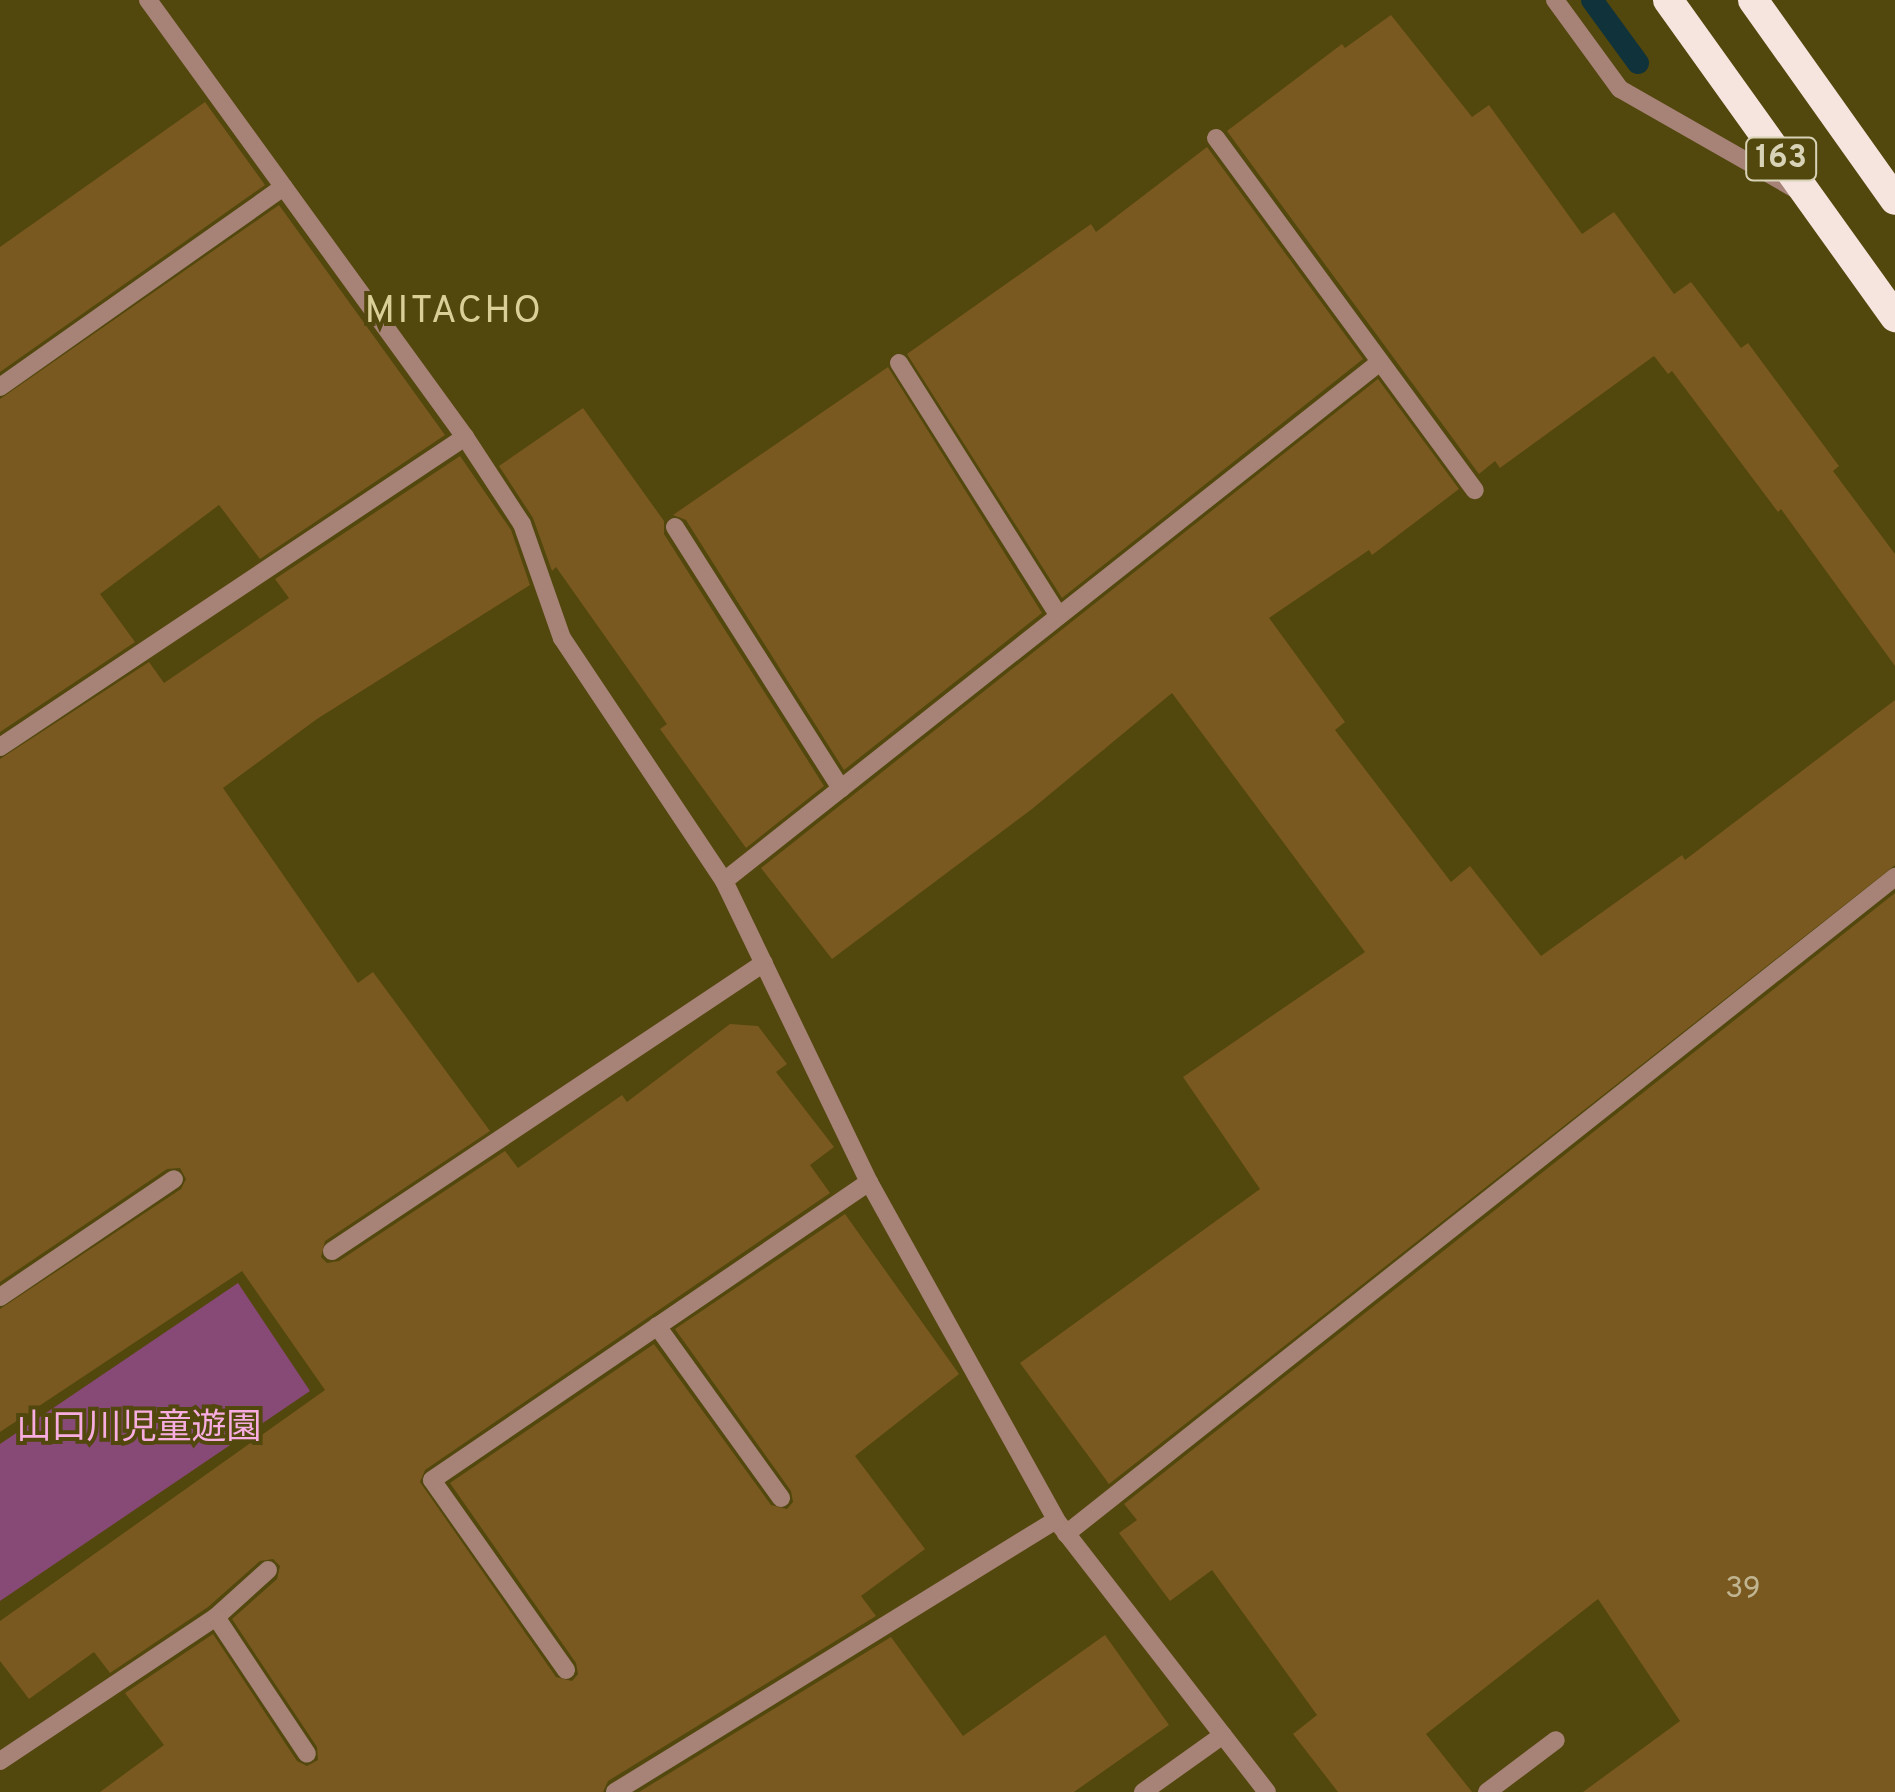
<!DOCTYPE html>
<html>
<head>
<meta charset="utf-8">
<style>
	body { margin:0 }
	#map { position:relative; width:1895px; height:1792px; overflow:hidden; background:#52470d; font-family:Overpass,"Noto Sans JP",sans-serif }
	div>[style] { position:absolute }
	.green>* { inset:0; background:#874975 }
	.stream>* { height:22px; margin:-11px; padding:0 11px; transform-origin:11px; border-radius:11px; background:#0f323b }
	.building>* { inset:0; background:#79591f }
	.minor>* { height:18px; margin:-9px; padding:0 9px; transform-origin:9px; border-radius:9px; background:#a68277 }
	.highway>* { height:30px; margin:-15px; padding:0 15px; transform-origin:15px; border-radius:15px; background:#f6e4df }
	span { translate:-50% -50%; white-space:nowrap; text-align:center; line-height:1.15; -webkit-text-stroke:8px #52470d; paint-order:stroke }
	.number-label { font-size:30px; color:#c0b491 }
	.number-label span { -webkit-text-stroke-width:0 }
	.shield-label span { padding:2px 8px; background:#52470d; border:2px solid; border-radius:8px; -webkit-text-stroke-width:0 }
	.shield-label { font-size:32px; color:#d8d3b7; font-weight:700 }
	.park-label { font-size:35px; color:#f7ade0 }
	.neighbourhood-label { font-size:38px; color:#dacf97; letter-spacing:2.5px }
</style>
</head>
<body>
<div id="map">
	<div class="green">
		<i style="clip-path:polygon(238px 1283px,310px 1391px,0 1601px,0 1444px)"></i>
	</div>
	<div class="stream">
		<i style="left:1592px;top:0;width:78px;rotate:53.9deg"></i>
	</div>
	<div class="building">
		<i style="clip-path:polygon(1391px 15px,1472px 117px,1489px 105px,1582px 234px,1614px 212px,1674px 294px,1691px 282px,1741px 348px,1748px 343px,1839px 466px,1833px 471px,1895px 554px,1895px 666px,1781px 509px,1778px 512px,1672px 371px,1668px 374px,1654px 356px,1500px 468px,1495px 461px,1479px 474px,1227px 131px,1342px 44px,1345px 48px)"></i>
		<i style="clip-path:polygon(205px 102px,265px 185px,0 372px,0 247px)"></i>
		<i style="clip-path:polygon(1207px 147px,1363px 359px,1062px 598px,907px 354px,1091px 224px,1096px 232px)"></i>
		<i style="clip-path:polygon(279px 205px,445px 435px,260px 559px,219px 505px,100px 594px,135px 642px,0 732px,0 399px)"></i>
		<i style="clip-path:polygon(888px 367px,1042px 613px,844px 770px,686px 520px,673px 515px)"></i>
		<i style="clip-path:polygon(1378px 379px,1459px 489px,1372px 555px,1369px 550px,1269px 618px,1345px 722px,1335px 730px,1451px 882px,1470px 866px,1541px 956px,1682px 855px,1685px 860px,1895px 700px,1895px 865px,1109px 1484px,1020px 1363px,1260px 1189px,1183px 1077px,1365px 952px,1172px 693px,1032px 809px,832px 959px,761px 868px)"></i>
		<i style="clip-path:polygon(583px 408px,664px 521px,664px 534px,824px 786px,746px 848px,660px 729px,667px 724px,556px 567px,552px 571px,533px 518px,499px 466px)"></i>
		<i style="clip-path:polygon(460px 456px,511px 530px,530px 585px,317px 719px,223px 788px,358px 983px,373px 972px,490px 1131px,325px 1241px,321px 1257px,327px 1263px,339px 1261px,505px 1151px,518px 1168px,622px 1095px,627px 1102px,730px 1024px,758px 1026px,787px 1064px,776px 1072px,834px 1147px,810px 1165px,830px 1193px,425px 1470px,420px 1482px,556px 1677px,572px 1681px,578px 1674px,576px 1663px,450px 1483px,654px 1344px,771px 1505px,787px 1509px,793px 1502px,791px 1491px,675px 1329px,845px 1214px,959px 1374px,855px 1456px,925px 1549px,861px 1596px,876px 1616px,608px 1781px,603px 1792px,100px 1792px,164px 1745px,125px 1693px,213px 1634px,297px 1761px,307px 1766px,318px 1760px,317px 1747px,232px 1619px,277px 1579px,280px 1566px,273px 1559px,260px 1561px,208px 1607px,110px 1673px,94px 1652px,29px 1699px,0 1661px,0 1621px,325px 1390px,242px 1271px,0 1432px,0 1309px,181px 1189px,186px 1179px,180px 1168px,167px 1169px,0 1282px,0 759px,149px 662px,164px 683px,289px 598px,275px 579px)"></i>
		<i style="clip-path:polygon(1895px 893px,1895px 1792px,1583px 1792px,1680px 1721px,1598px 1599px,1426px 1734px,1472px 1792px,1338px 1792px,1293px 1734px,1317px 1715px,1212px 1570px,1170px 1601px,1119px 1533px,1137px 1520px,1124px 1504px)"></i>
		<i style="clip-path:polygon(1105px 1635px,1169px 1725px,1074px 1792px,639px 1792px,891px 1637px,963px 1736px)"></i>
	</div>
	<div class="minor">
		<i style="left:148px;top:0;width:540px;rotate:54.04deg"></i>
		<i style="left:465px;top:437px;width:104px;rotate:56.8deg"></i>
		<i style="left:522px;top:524px;width:121px;rotate:70.7deg"></i>
		<i style="left:562px;top:638px;width:292px;rotate:56.3deg"></i>
		<i style="left:724px;top:881px;width:334px;rotate:64.3deg"></i>
		<i style="left:869px;top:1182px;width:386px;rotate:61deg"></i>
		<i style="left:1056px;top:1520px;width:344px;rotate:52.2deg"></i>
		<i style="left:1555px;top:0;width:110px;rotate:53.9deg"></i>
		<i style="left:1620px;top:89px;width:204px;rotate:29.7deg"></i>
		<i style="left:1216px;top:138px;width:437px;rotate:53.7deg"></i>
		<i style="left:899px;top:363px;width:299px;rotate:57.7deg"></i>
		<i style="left:0;top:387px;width:347px;rotate:-35.2deg"></i>
		<i style="left:675px;top:527px;width:310px;rotate:57.6deg"></i>
		<i style="left:0;top:747px;width:559px;rotate:-33.69deg"></i>
		<i style="left:724px;top:881px;width:836px;rotate:-38.35deg"></i>
		<i style="left:332px;top:1251px;width:519px;rotate:-33.69deg"></i>
		<i style="left:0;top:1297px;width:210px;rotate:-34.1deg"></i>
		<i style="left:657px;top:1326px;width:212px;rotate:54.2deg"></i>
		<i style="left:1066px;top:1534px;width:1058px;rotate:-38.4deg"></i>
		<i style="left:216px;top:1617px;width:70px;rotate:-42.1deg"></i>
		<i style="left:566px;top:1670px;width:232px;rotate:-125.2deg"></i>
		<i style="left:432px;top:1480px;width:529px;rotate:-34.29deg"></i>
		<i style="left:0;top:1761px;width:260px;rotate:-33.7deg"></i>
		<i style="left:216px;top:1617px;width:164px;rotate:56.4deg"></i>
		<i style="left:615px;top:1792px;width:518px;rotate:-31.67deg"></i>
		<i style="left:1143px;top:1792px;width:98px;rotate:-35.5deg"></i>
		<i style="left:1487px;top:1792px;width:86px;rotate:-37deg"></i>
	</div>
	<div class="highway">
		<i style="left:1668px;top:0;width:390px;rotate:54.4deg"></i>
		<i style="left:1753px;top:0;width:245px;rotate:54.6deg"></i>
	</div>
	<div class="number-label">
		<span style="left:1743px;top:1590px">39</span>
	</div>
	<div class="shield-label">
		<span style="left:1781px;top:159px">163</span>
	</div>
	<div class="park-label">
		<span style="left:139px;top:1429px">山口川児童遊園</span>
	</div>
	<div class="neighbourhood-label">
		<span style="left:454px;top:313px">MITACHO</span>
	</div>
</div>
</body>
</html>
